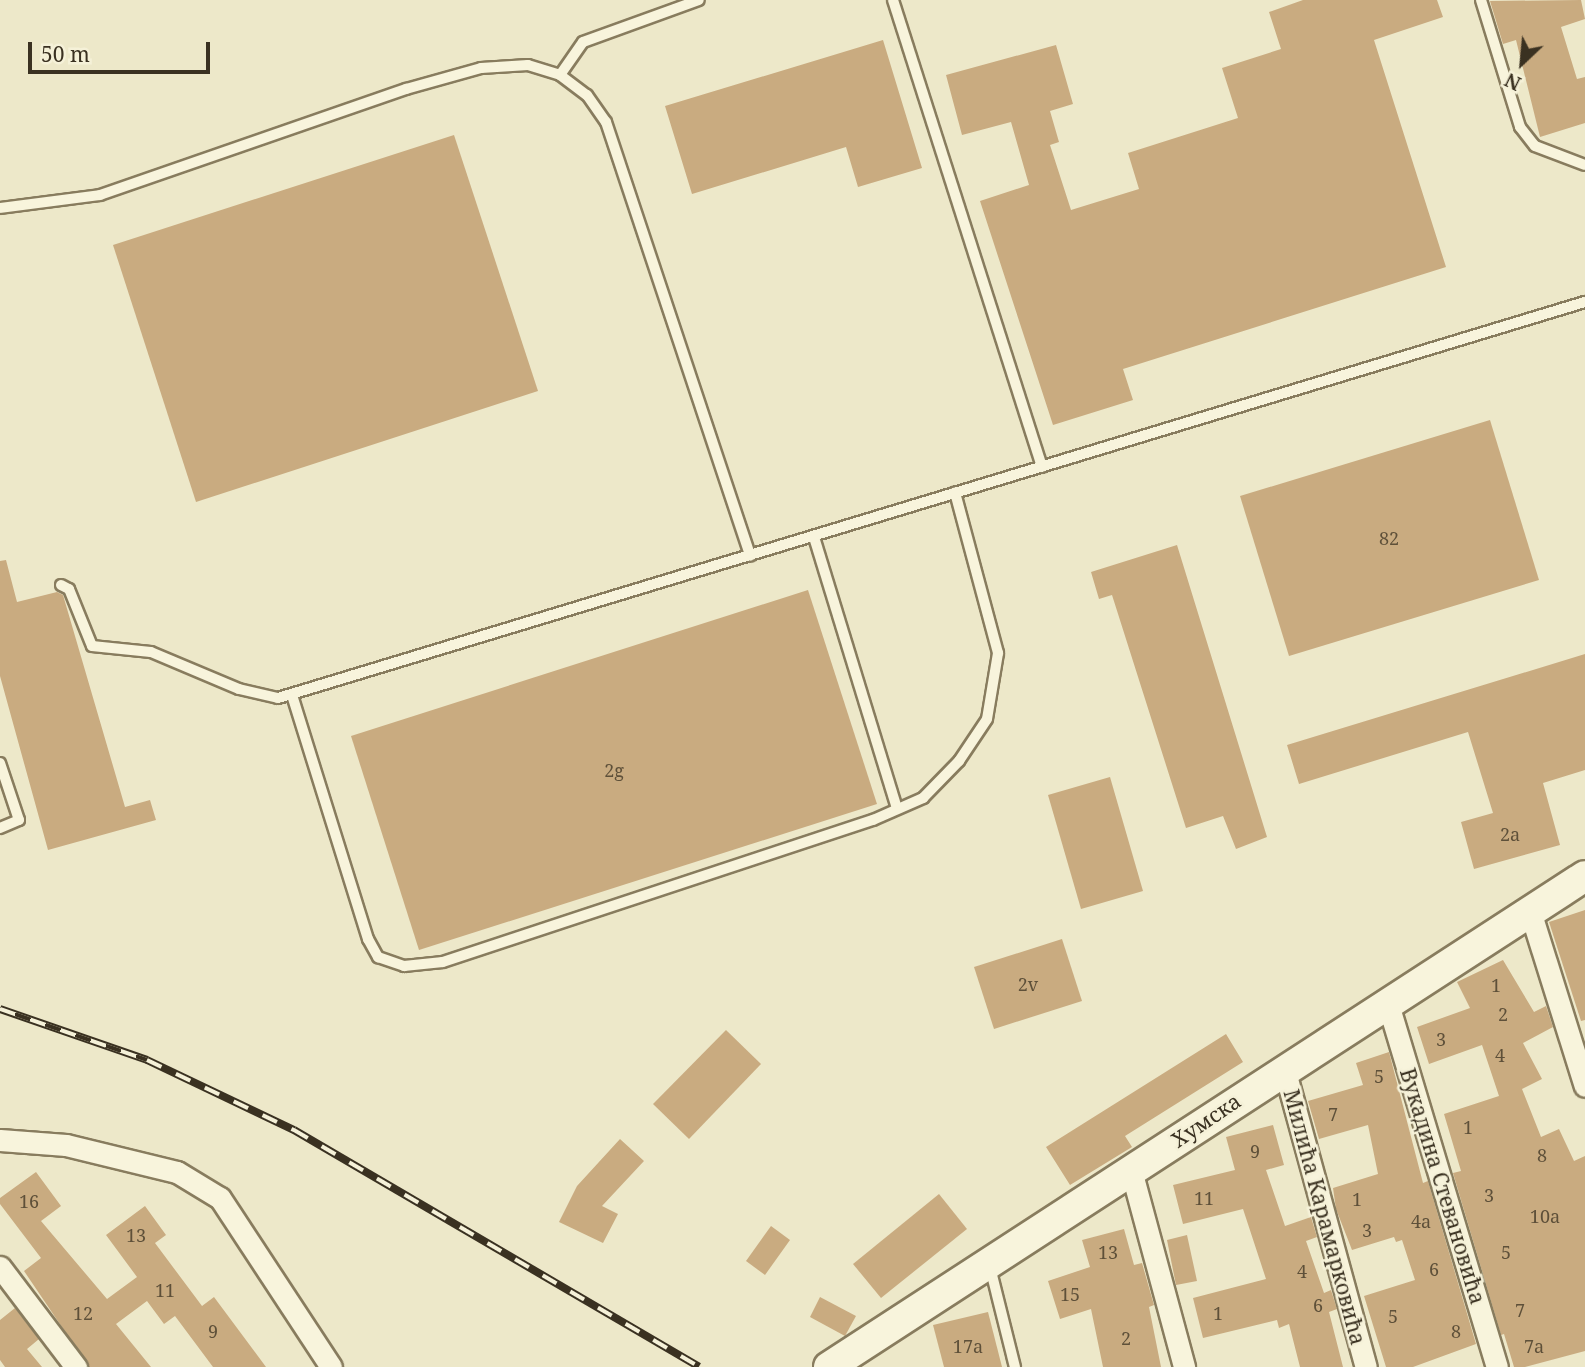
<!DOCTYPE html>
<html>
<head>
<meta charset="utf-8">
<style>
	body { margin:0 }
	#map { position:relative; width:1585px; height:1367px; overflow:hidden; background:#ede8c9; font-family:"Noto Serif",serif }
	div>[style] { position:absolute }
	.building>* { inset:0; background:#c9ab80 }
	.roads { filter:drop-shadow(2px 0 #887c5e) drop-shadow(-2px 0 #887c5e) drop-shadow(0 2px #887c5e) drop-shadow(0 -2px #887c5e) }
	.lane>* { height:10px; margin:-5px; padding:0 5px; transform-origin:5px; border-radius:5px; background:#f8f4dc }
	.street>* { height:21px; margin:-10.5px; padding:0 10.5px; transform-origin:10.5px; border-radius:10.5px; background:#f8f4dc }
	.secondary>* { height:30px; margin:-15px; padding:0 15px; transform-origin:15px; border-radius:15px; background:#f8f4dc }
	.rail>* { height:8px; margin-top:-4px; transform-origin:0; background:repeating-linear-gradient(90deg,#f5f1d8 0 16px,#3a3121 0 32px); box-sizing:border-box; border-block:2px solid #3a3121 }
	span { translate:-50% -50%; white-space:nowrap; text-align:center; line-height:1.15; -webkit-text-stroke:5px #f5f1d8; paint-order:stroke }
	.number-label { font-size:18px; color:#5e5039 }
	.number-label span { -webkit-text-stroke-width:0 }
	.street-label { font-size:21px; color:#3a3121 }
	.north { position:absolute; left:1487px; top:28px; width:70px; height:70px; -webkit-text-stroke:5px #f5f1d8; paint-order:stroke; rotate:206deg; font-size:19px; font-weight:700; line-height:28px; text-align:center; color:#3a3121 }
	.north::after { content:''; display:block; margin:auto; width:24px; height:32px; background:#3a3121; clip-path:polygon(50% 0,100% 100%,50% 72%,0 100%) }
	.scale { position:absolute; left:28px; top:42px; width:182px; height:32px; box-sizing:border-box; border:4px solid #3a3121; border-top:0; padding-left:9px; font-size:21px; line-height:24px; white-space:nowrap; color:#3a3121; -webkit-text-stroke:5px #f5f1d8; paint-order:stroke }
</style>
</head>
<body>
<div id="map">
	<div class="building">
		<i style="clip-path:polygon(1303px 0,1437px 0,1443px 17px,1374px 40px,1446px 267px,1123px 369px,1133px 400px,1053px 425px,980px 201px,1029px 185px,1011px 122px,962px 135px,946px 75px,1056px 45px,1073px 104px,1050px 111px,1059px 142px,1050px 145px,1071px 210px,1139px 189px,1128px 153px,1238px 118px,1222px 68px,1281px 49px,1269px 12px)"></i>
		<i style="clip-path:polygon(1581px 0,1585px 19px,1561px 27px,1577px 79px,1585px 77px,1585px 123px,1540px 137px,1516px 40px,1503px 44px,1490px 1px)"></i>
		<i style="clip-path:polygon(883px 40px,922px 168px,858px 187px,846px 147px,692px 194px,665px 106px)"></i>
		<i style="clip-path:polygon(454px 135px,538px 391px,196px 502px,113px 245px)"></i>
		<i style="clip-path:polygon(1490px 420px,1539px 580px,1289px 656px,1240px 496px)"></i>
		<i style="clip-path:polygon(1177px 545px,1267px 837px,1236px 849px,1223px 816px,1186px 828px,1112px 595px,1099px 599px,1091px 572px)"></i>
		<i style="clip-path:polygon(6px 560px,17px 602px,57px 592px,63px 595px,125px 807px,150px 800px,156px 820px,48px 850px,0 676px,0 561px)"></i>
		<i style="clip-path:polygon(808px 590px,877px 804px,419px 950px,351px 736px)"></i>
		<i style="clip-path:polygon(1585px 654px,1585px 770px,1543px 783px,1560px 845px,1474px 869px,1461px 822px,1493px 813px,1468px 732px,1299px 784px,1287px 745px)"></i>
		<i style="clip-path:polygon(1110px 777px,1143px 891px,1081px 909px,1048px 795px)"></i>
		<i style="clip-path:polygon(1585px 910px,1585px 1020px,1581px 1021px,1549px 922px)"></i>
		<i style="clip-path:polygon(1062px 939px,1082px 1001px,994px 1029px,974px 967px)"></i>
		<i style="clip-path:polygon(1503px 960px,1534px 1012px,1546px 1006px,1553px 1027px,1523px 1043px,1542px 1079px,1522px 1089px,1541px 1137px,1559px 1129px,1574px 1161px,1585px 1156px,1585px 1351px,1525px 1367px,1514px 1367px,1504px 1334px,1501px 1335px,1453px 1173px,1461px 1171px,1444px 1114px,1499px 1096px,1482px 1045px,1429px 1064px,1417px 1027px,1470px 1008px,1457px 982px)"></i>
		<i style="clip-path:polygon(726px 1030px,761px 1064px,689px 1139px,653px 1104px)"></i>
		<i style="clip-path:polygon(1226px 1034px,1243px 1062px,1125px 1136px,1132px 1147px,1070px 1185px,1046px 1147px)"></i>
		<i style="clip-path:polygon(1389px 1052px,1423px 1183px,1428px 1181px,1476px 1344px,1413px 1367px,1386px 1367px,1364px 1296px,1415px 1280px,1402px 1240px,1396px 1242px,1394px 1237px,1352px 1250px,1336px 1209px,1333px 1188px,1378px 1174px,1368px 1125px,1319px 1139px,1308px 1101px,1363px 1085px,1356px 1063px)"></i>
		<i style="clip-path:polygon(1273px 1125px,1284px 1165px,1266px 1170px,1285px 1226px,1311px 1217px,1317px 1237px,1306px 1241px,1324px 1293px,1331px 1290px,1337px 1309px,1329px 1312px,1343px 1367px,1300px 1367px,1289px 1324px,1279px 1328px,1277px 1320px,1203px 1338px,1193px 1298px,1266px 1279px,1243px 1209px,1183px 1224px,1173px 1185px,1235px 1170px,1226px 1137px)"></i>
		<i style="clip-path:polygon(620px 1139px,644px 1161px,602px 1206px,618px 1214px,603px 1243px,559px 1222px,577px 1186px)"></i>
		<i style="clip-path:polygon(36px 1172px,61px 1206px,41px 1221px,107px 1299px,137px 1277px,106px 1235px,145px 1206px,166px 1235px,155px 1243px,202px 1306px,214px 1297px,266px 1367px,213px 1367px,175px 1316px,164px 1324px,147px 1301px,116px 1324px,151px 1367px,89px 1367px,24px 1271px,41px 1258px,0 1204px,0 1198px)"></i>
		<i style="clip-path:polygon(939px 1194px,967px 1229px,881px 1298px,853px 1264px)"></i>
		<i style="clip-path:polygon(771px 1226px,790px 1240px,765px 1275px,746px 1261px)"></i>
		<i style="clip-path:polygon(1124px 1229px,1134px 1265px,1142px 1263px,1154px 1305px,1149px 1307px,1161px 1367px,1103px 1367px,1091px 1309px,1060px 1319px,1048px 1281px,1090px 1267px,1082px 1240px)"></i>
		<i style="clip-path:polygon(1187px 1235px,1197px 1281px,1176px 1285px,1167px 1240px)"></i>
		<i style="clip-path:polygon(820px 1297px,856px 1316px,845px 1336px,810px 1317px)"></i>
		<i style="clip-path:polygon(15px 1308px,39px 1339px,27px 1349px,42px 1367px,5px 1367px,0 1360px,0 1320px)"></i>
		<i style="clip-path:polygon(988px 1312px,1002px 1367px,944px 1367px,933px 1325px)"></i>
	</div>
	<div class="roads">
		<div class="lane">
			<i style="left:893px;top:0;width:490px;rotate:72.3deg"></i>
			<i style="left:1481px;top:0;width:133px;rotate:72.9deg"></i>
			<i style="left:1520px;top:127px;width:24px;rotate:52deg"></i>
			<i style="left:1535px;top:146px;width:53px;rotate:20.8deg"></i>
			<i style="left:560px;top:75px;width:40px;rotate:-55.1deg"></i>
			<i style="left:583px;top:42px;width:123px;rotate:-19.9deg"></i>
			<i style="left:0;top:208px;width:101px;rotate:-7.4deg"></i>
			<i style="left:100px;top:195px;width:324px;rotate:-19.1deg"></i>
			<i style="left:406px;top:89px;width:78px;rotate:-15.6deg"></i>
			<i style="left:481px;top:68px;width:47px;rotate:-3.7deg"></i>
			<i style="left:528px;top:65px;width:34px;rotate:17deg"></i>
			<i style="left:560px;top:75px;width:34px;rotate:37deg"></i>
			<i style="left:587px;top:95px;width:33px;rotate:55deg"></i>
			<i style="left:606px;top:122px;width:457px;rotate:71.6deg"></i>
			<i style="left:814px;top:537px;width:284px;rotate:73deg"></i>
			<i style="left:61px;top:585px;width:9px;rotate:27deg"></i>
			<i style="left:69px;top:589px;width:61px;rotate:68deg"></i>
			<i style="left:92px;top:646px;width:59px;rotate:5.8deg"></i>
			<i style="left:151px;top:652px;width:95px;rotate:22.8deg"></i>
			<i style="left:239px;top:689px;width:40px;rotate:13deg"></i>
			<i style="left:278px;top:698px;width:1366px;rotate:-16.86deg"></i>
			<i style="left:292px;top:695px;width:256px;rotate:72.7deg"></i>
			<i style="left:368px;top:939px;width:21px;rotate:61deg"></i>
			<i style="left:378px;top:957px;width:28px;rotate:19deg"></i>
			<i style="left:404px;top:966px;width:39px;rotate:-6deg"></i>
			<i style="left:443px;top:962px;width:453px;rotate:-18.3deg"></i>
			<i style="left:873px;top:820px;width:55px;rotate:-23.7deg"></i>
			<i style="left:923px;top:798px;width:52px;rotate:-45.8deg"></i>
			<i style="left:959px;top:761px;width:50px;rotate:-56.3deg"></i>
			<i style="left:987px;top:719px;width:67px;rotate:-80.5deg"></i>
			<i style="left:998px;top:653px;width:166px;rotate:-105deg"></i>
			<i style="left:0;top:763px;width:60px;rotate:71.6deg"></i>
			<i style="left:19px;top:820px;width:21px;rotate:157deg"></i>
			<i style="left:990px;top:1267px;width:103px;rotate:76deg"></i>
		</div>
		<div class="street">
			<i style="left:1530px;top:911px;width:183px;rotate:72.6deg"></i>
			<i style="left:1388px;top:1004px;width:379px;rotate:73.3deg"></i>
			<i style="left:1284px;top:1068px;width:310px;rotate:74.7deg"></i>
			<i style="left:0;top:1140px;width:66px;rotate:4.3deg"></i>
			<i style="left:66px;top:1145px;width:114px;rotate:13.7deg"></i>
			<i style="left:177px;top:1172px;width:50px;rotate:31.2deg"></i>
			<i style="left:220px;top:1198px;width:202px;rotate:56.7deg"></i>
			<i style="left:1131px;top:1170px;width:204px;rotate:74.9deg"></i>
			<i style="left:0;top:1267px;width:126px;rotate:52.8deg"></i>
		</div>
		<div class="secondary">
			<i style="left:829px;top:1367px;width:901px;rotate:-33deg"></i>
		</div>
	</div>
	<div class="rail">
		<i style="left:0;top:1009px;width:156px;rotate:19.1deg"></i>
		<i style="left:147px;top:1060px;width:163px;rotate:25.5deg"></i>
		<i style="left:294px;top:1130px;width:469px;rotate:30.3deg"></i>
	</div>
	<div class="number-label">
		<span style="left:1389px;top:538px">82</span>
		<span style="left:614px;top:770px">2g</span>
		<span style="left:1510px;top:834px">2a</span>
		<span style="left:1028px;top:984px">2v</span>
		<span style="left:1496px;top:985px">1</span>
		<span style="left:1503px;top:1014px">2</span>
		<span style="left:1441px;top:1039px">3</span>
		<span style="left:1500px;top:1055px">4</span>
		<span style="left:1379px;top:1076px">5</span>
		<span style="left:1333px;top:1114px">7</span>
		<span style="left:1468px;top:1127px">1</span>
		<span style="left:1255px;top:1151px">9</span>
		<span style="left:1542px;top:1155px">8</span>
		<span style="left:1489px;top:1195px">3</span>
		<span style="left:1204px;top:1198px">11</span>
		<span style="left:1357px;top:1199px">1</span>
		<span style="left:29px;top:1201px">16</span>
		<span style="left:1545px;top:1216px">10a</span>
		<span style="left:1421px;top:1221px">4a</span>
		<span style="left:1367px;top:1230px">3</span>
		<span style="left:136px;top:1235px">13</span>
		<span style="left:1108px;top:1252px">13</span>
		<span style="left:1506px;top:1252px">5</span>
		<span style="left:1434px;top:1269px">6</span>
		<span style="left:1302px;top:1271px">4</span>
		<span style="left:165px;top:1290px">11</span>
		<span style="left:1070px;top:1294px">15</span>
		<span style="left:1318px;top:1305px">6</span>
		<span style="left:1520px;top:1310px">7</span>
		<span style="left:83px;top:1313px">12</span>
		<span style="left:1218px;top:1313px">1</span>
		<span style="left:1393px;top:1316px">5</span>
		<span style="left:213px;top:1331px">9</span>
		<span style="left:1456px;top:1331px">8</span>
		<span style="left:1126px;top:1338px">2</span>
		<span style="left:968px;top:1346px">17a</span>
		<span style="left:1534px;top:1346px">7a</span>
	</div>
	<div class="street-label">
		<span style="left:1206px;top:1120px;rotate:-34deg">Хумска</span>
		<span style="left:1443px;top:1186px;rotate:73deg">Вукадина Стевановића</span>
		<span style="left:1325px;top:1217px;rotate:75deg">Милића Карамарковића</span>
	</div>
	<div class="north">N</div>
	<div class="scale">50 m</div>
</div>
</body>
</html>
